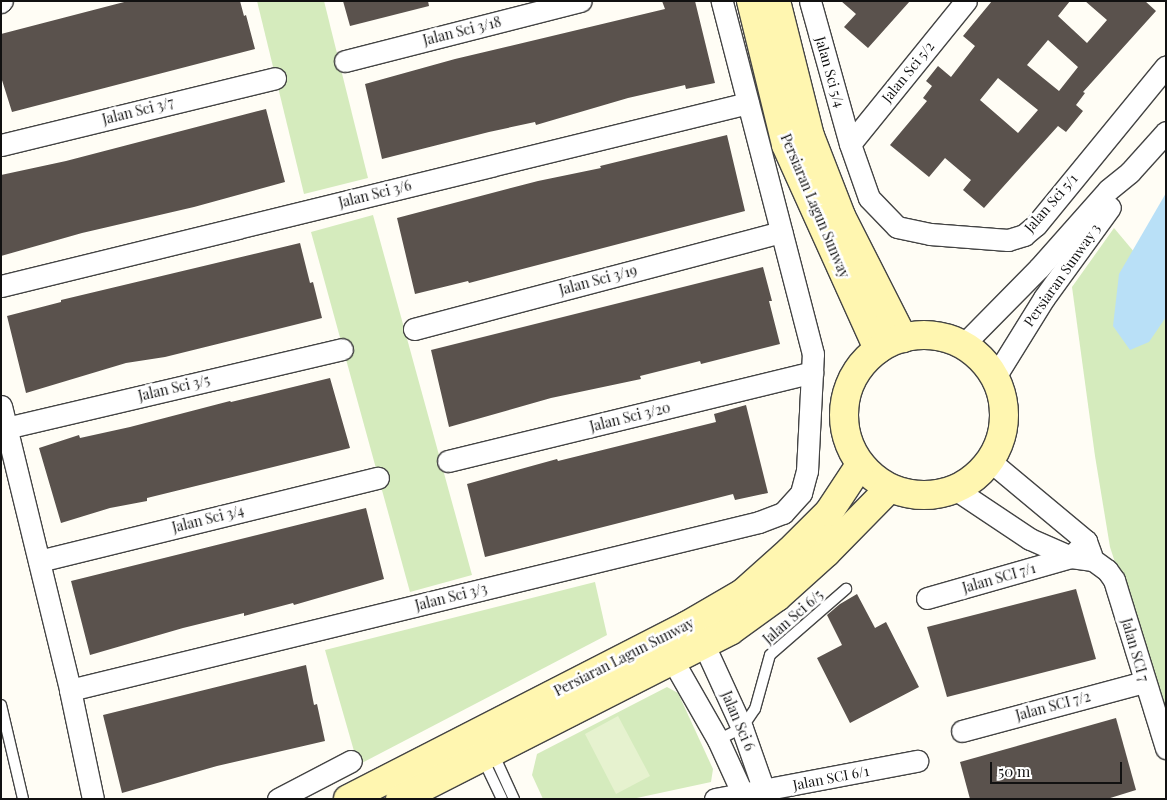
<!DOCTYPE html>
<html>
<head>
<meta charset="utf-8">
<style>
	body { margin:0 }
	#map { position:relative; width:1167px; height:800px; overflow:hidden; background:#fffdf5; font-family:"Playfair Display",serif }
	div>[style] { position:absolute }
	.green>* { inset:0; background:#d5ebbd }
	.pitch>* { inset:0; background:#e6f2cf }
	.water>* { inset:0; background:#b9e0f7 }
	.building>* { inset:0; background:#5a524d }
	.roads { filter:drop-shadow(1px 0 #444) drop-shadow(-1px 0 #444) drop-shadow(0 1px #444) drop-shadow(0 -1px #444) }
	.service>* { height:10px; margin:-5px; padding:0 5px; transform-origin:5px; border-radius:5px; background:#fff }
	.minor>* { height:21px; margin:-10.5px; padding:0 10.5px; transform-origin:10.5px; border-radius:10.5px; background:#fff }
	.secondary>* { height:28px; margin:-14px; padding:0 14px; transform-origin:14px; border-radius:14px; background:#fff6b0 }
	.secondary>.ring { margin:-14px; padding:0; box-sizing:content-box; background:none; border:28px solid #fff6b0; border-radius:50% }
	span { translate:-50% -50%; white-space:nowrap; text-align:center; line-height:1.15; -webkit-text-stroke:5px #fff; paint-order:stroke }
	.street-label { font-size:14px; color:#111 }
	.frame { position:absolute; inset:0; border:2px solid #111; pointer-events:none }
	.scale { position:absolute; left:990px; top:762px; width:132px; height:22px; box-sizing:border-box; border:2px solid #111; border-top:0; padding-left:6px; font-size:15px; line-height:18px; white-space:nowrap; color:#111; -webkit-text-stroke:4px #fff; paint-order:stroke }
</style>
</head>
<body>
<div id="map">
	<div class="green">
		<i style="clip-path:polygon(257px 1px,324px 1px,368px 178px,304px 194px)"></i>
		<i style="clip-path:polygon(373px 215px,472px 575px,410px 592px,311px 232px)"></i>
		<i style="clip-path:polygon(1114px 228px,1166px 290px,1166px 719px,1110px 547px,1095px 456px,1072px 287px)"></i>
		<i style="clip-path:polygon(595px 582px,607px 635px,358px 765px,325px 650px)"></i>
		<i style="clip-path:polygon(667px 687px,678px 693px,713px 769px,711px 782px,632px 799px,543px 799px,532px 775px,537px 754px)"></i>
	</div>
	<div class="pitch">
		<i style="clip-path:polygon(618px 716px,650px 776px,616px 794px,585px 734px)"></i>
	</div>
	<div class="water">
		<i style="clip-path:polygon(1166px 193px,1166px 317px,1149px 342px,1130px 350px,1113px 326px,1119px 274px)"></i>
	</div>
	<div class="building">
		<i style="clip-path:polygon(128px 1px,240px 1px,244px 16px,246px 15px,255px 49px,12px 112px,1px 77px,1px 34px)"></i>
		<i style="clip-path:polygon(343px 1px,428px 1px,429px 6px,350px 26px)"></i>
		<i style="clip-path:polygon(662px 1px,695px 1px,715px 83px,686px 89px,685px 85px,628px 98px,536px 125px,535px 122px,489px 132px,382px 159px,365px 84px,455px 59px,665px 9px)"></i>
		<i style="clip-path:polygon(841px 1px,910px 1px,868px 48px,844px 27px,856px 14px)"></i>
		<i style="clip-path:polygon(evenodd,992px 1px,1070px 1px,1058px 16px,1087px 43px,1107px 20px,1085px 1px,1145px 1px,1156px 11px,1083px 92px,1085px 93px,1076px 105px,1083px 111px,1066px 132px,1058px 126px,984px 208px,963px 190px,971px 180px,945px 158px,929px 177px,890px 145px,927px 101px,923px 98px,932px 86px,926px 81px,938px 66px,951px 77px,975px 46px,963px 36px,992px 1px,1048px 40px,1078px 67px,1059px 91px,1027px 65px,1048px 40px,992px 1px,998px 78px,1038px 110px,1018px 133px,980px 100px,998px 78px)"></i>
		<i style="clip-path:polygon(266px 109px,285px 182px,194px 207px,82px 233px,1px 256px,1px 175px,66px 161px)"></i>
		<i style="clip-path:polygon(727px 135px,745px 211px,469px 283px,468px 281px,415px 294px,397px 218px,538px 181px,601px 168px,600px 166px)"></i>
		<i style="clip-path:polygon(300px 243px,310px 283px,313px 282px,322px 318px,165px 357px,126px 363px,26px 393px,7px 316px,61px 302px,61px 300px)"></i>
		<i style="clip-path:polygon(763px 267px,772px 301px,769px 301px,780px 344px,701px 364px,700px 361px,640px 376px,641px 379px,551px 398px,449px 427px,431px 350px)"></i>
		<i style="clip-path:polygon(330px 378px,350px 448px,147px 498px,147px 501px,110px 508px,61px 523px,39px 448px,79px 435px,80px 438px,130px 427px,230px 401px,231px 402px)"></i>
		<i style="clip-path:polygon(746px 405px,768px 493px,735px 500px,733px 494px,485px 557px,467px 484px,557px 459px,558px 461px,716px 422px,714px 414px)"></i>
		<i style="clip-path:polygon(366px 508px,384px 579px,294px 605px,293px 603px,244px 616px,244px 613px,183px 628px,90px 655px,71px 581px)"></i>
		<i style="clip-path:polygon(1076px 589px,1096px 659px,947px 697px,927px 627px)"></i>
		<i style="clip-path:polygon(857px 594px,875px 628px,886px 622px,919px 687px,850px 723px,817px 658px,842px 645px,827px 615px,840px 604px)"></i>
		<i style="clip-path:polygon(306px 665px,314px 705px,317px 704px,325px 741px,217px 766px,122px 793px,103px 715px)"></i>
		<i style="clip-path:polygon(1116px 718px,1136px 790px,1107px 799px,970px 799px,960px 762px)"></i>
	</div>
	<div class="roads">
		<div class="service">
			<i style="left:1px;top:705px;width:97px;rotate:76.8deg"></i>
			<i style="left:718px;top:740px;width:27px;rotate:-27deg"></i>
			<i style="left:742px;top:728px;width:23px;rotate:-56deg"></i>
			<i style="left:755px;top:709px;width:56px;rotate:-74.5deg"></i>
			<i style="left:770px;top:655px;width:101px;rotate:-41deg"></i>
			<i style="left:493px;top:753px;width:51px;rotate:65.5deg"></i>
			<i style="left:483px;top:759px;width:44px;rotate:64.6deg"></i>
		</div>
		<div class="minor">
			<i style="left:810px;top:1px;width:148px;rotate:74.4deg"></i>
			<i style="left:850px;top:144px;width:57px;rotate:70.6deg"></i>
			<i style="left:869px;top:198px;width:40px;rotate:46deg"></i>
			<i style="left:897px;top:227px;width:34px;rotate:12deg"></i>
			<i style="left:930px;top:234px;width:78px;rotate:4.4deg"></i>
			<i style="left:1008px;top:240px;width:17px;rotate:-17deg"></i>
			<i style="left:1024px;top:235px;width:16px;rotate:-40deg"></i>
			<i style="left:1036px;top:225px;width:205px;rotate:-50.7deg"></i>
			<i style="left:1px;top:2px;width:1px;rotate:-45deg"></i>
			<i style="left:345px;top:61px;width:243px;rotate:-14.3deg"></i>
			<i style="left:850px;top:144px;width:184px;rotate:-51deg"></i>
			<i style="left:1px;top:145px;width:282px;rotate:-13.7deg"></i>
			<i style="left:1px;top:286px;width:769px;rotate:-13.77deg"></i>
			<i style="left:414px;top:329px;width:380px;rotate:-14.8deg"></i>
			<i style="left:963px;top:345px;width:108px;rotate:-45.4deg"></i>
			<i style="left:1039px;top:268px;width:104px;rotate:-48.5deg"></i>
			<i style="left:1108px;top:190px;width:28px;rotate:-39deg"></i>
			<i style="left:1130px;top:172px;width:54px;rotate:-48deg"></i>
			<i style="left:995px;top:377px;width:93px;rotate:-58.2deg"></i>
			<i style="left:1044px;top:298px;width:112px;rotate:-54deg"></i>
			<i style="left:1px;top:406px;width:292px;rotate:76.3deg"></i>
			<i style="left:70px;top:690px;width:111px;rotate:78.1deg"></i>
			<i style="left:6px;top:428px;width:345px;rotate:-13.2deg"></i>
			<i style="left:448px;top:461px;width:375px;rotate:-13.7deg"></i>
			<i style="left:990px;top:461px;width:125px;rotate:39.8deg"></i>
			<i style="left:1086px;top:541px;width:15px;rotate:70deg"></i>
			<i style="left:955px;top:489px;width:90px;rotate:33.7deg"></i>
			<i style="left:1030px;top:539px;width:45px;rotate:23.7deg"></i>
			<i style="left:1071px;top:557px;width:22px;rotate:8deg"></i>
			<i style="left:1093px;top:560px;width:17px;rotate:36deg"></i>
			<i style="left:1107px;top:570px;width:12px;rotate:55deg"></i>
			<i style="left:1114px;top:580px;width:176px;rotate:72.8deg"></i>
			<i style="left:39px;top:561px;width:349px;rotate:-13.8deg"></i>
			<i style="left:927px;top:598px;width:150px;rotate:-15.9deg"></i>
			<i style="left:1071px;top:557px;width:22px;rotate:-47deg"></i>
			<i style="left:704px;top:645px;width:91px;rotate:65.4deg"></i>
			<i style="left:742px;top:728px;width:75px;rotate:70.6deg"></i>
			<i style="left:673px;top:661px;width:91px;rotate:60.3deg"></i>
			<i style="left:718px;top:740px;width:65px;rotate:65.4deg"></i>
			<i style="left:70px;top:690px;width:709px;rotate:-13.7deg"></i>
			<i style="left:759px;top:522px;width:26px;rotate:-21deg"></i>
			<i style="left:783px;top:513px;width:27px;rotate:-48deg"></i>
			<i style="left:801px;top:493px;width:23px;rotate:-75deg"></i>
			<i style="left:807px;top:471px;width:117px;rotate:-87.1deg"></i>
			<i style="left:813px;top:354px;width:365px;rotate:-104.5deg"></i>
			<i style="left:962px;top:731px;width:188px;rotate:-15.1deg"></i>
			<i style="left:278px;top:799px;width:82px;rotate:-27.5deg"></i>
			<i style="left:715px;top:799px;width:206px;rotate:-10.7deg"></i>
		</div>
		<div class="secondary">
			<i style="left:751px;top:1px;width:148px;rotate:76.3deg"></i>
			<i style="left:786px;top:145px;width:224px;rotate:65.7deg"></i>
			<i style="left:776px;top:1px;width:139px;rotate:75.9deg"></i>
			<i style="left:810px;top:136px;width:86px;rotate:68.8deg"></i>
			<i style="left:841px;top:216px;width:137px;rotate:63.1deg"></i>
			<i class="ring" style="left:844px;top:335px;width:132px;height:132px"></i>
			<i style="left:348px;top:799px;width:380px;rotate:-27.1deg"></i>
			<i style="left:686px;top:626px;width:66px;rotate:-30.1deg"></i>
			<i style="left:743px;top:593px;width:63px;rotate:-41.8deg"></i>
			<i style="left:790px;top:551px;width:55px;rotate:-45deg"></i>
			<i style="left:829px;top:512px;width:56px;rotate:-56.6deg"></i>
			<i style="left:400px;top:799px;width:370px;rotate:-27deg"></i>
			<i style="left:730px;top:631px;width:58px;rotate:-35.9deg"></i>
			<i style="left:777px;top:597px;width:66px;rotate:-41.9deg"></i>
			<i style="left:826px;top:553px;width:90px;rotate:-45.5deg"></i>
		</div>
	</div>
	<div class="street-label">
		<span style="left:462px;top:31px;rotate:-14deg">Jalan Sci 3/18</span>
		<span style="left:830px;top:72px;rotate:74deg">Jalan Sci 5/4</span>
		<span style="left:908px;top:72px;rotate:-51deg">Jalan Sci 5/2</span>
		<span style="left:138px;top:111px;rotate:-14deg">Jalan Sci 3/7</span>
		<span style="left:375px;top:194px;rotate:-14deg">Jalan Sci 3/6</span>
		<span style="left:1051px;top:203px;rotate:-49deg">Jalan Sci 5/1</span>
		<span style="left:815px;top:206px;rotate:67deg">Persiaran Lagun Sunway</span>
		<span style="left:1062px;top:275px;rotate:-55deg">Persiaran Sunway 3</span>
		<span style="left:598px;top:280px;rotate:-15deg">Jalan Sci 3/19</span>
		<span style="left:174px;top:388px;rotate:-13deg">Jalan Sci 3/5</span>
		<span style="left:630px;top:417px;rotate:-14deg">Jalan Sci 3/20</span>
		<span style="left:208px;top:519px;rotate:-14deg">Jalan Sci 3/4</span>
		<span style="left:999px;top:578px;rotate:-16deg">Jalan SCI 7/1</span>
		<span style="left:451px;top:597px;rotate:-14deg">Jalan Sci 3/3</span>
		<span style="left:793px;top:617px;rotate:-41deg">Jalan Sci 6/5</span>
		<span style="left:1135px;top:650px;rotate:74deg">Jalan SCI 7</span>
		<span style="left:624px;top:657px;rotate:-27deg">Persiaran Lagun Sunway</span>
		<span style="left:1053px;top:706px;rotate:-15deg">Jalan SCI 7/2</span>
		<span style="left:738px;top:721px;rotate:67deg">Jalan Sci 6</span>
		<span style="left:831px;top:778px;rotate:-11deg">Jalan SCI 6/1</span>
	</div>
	<div class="frame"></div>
	<div class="scale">50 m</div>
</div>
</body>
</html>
